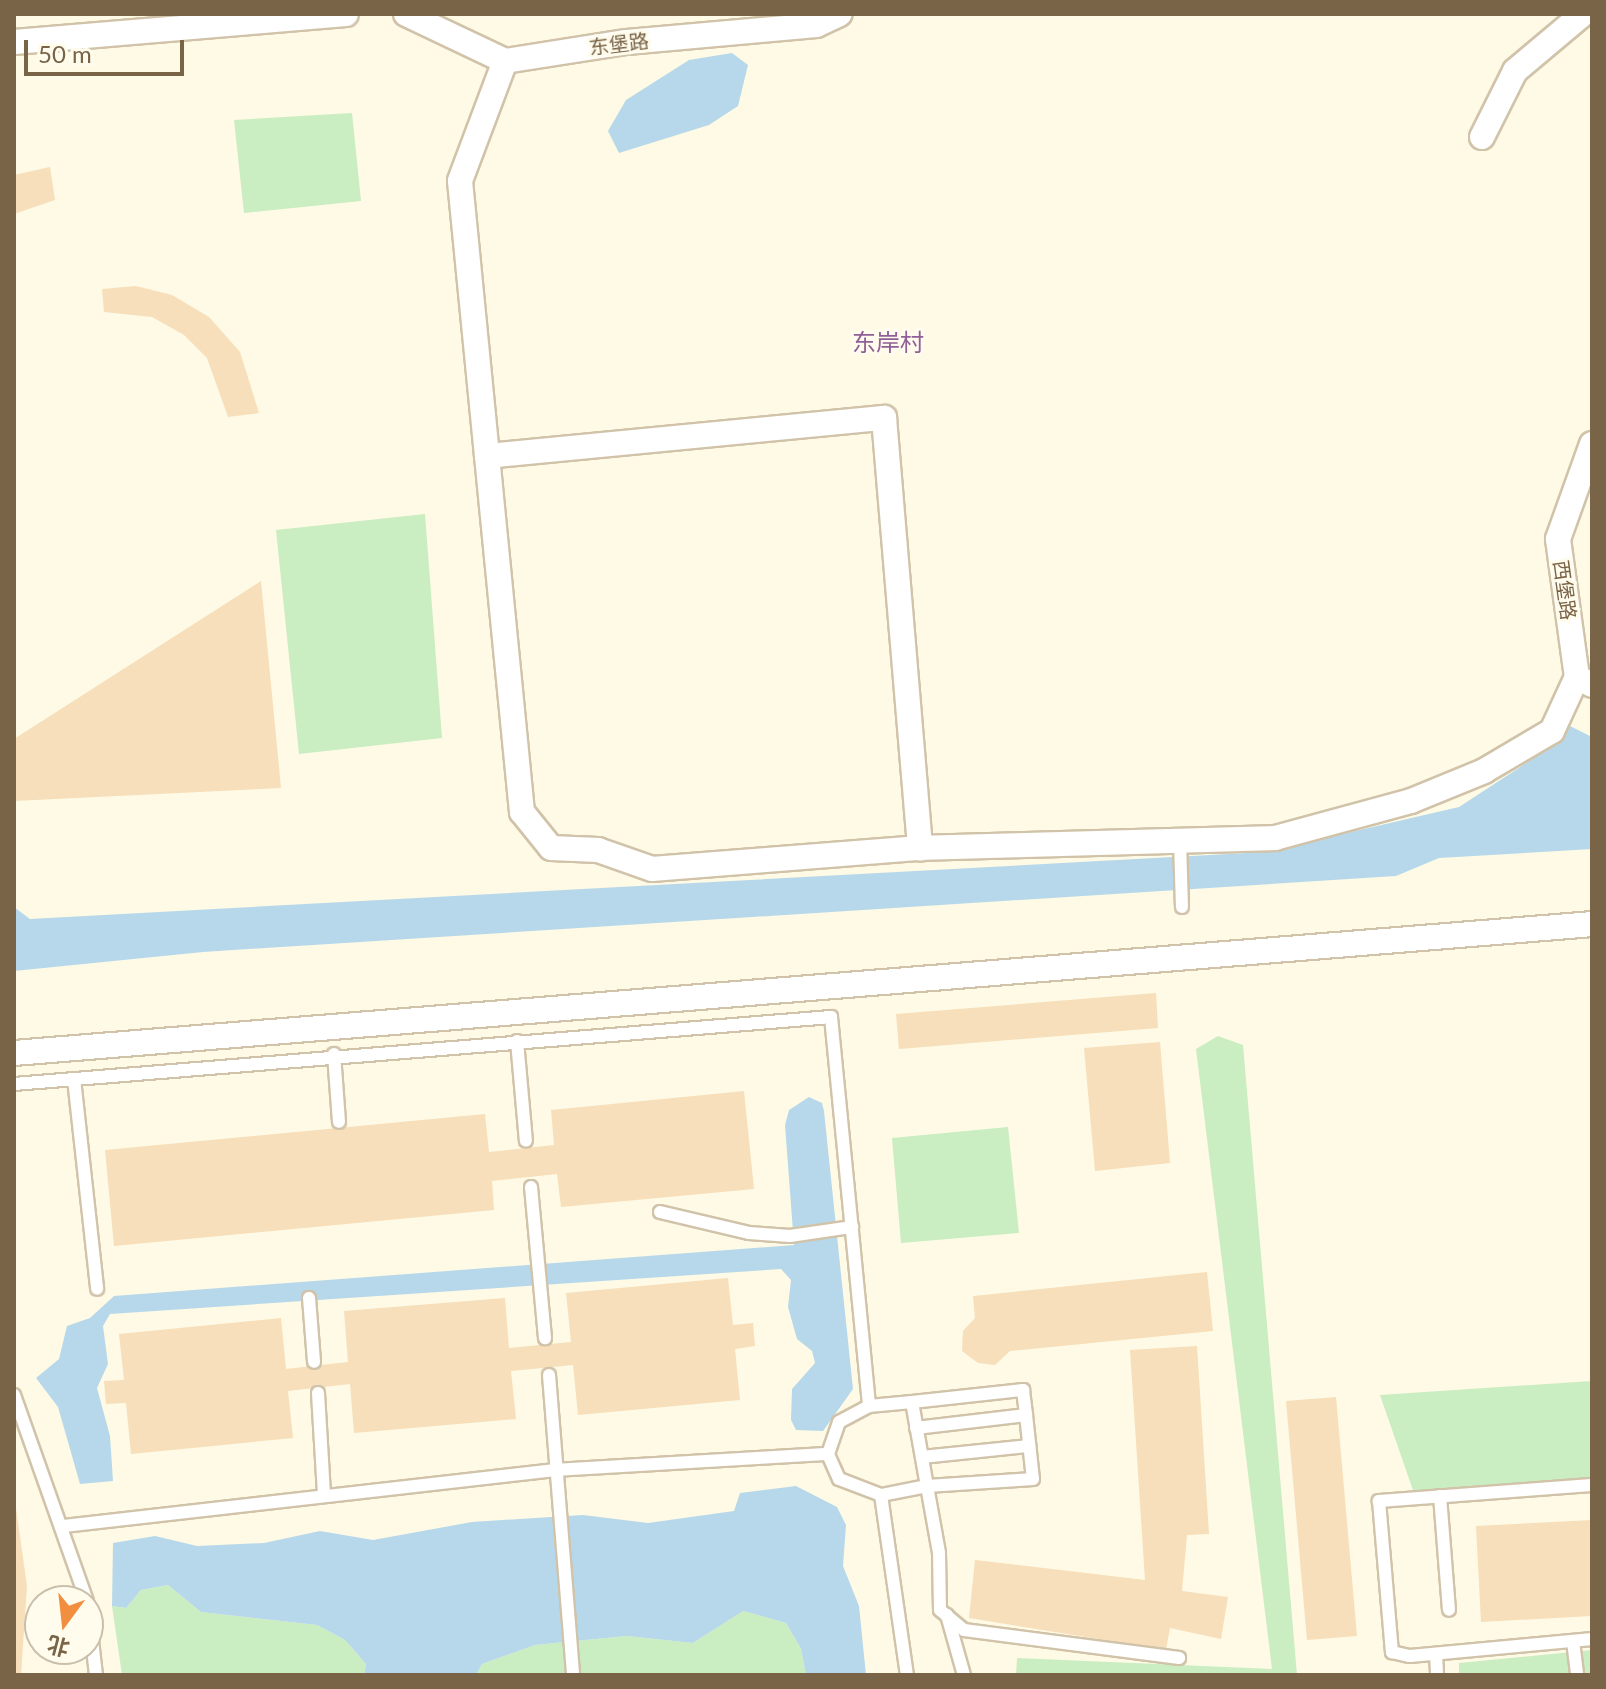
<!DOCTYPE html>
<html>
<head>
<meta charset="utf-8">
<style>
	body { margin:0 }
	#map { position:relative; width:1606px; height:1689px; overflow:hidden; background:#fefae5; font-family:Lato,"Noto Sans SC",sans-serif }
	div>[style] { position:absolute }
	.green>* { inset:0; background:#caedc2 }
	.water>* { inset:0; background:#b7d8ea }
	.building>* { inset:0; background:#f6dfba }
	.roads { filter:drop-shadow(2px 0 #d1c3a9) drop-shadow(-2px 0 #d1c3a9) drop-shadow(0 2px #d1c3a9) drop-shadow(0 -2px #d1c3a9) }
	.lane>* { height:12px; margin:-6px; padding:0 6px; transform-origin:6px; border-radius:6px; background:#fff }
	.street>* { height:24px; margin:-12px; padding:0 12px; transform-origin:12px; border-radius:12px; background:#fff }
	span { translate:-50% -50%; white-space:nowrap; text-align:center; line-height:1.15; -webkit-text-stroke:6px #fffced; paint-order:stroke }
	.street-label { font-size:20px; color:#7a6447 }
	.quarter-label { font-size:24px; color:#905f97 }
	.frame { position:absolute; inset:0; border:16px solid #7a6447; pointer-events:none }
	.north { position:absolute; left:24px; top:1585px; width:80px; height:80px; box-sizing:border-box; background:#fffced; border:2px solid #cabfab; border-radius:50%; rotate:195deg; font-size:22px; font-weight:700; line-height:32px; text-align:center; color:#7a6447 }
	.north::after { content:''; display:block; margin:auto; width:28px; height:36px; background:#f28e40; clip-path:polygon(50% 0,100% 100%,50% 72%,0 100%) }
	.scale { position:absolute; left:24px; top:40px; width:160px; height:36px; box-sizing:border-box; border:4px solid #7a6447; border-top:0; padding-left:10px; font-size:24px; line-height:28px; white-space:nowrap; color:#7a6447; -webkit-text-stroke:6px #fffced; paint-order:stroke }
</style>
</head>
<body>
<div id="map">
	<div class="green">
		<i style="clip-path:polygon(352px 113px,361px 201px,244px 213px,234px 120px)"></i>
		<i style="clip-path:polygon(425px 514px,442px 738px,299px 754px,276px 530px)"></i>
		<i style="clip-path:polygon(1218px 1036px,1243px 1045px,1297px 1675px,1016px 1675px,1017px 1658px,1272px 1669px,1196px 1049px)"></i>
		<i style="clip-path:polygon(1008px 1127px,1019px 1233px,901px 1243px,892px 1138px)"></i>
		<i style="clip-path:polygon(1592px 1381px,1592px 1478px,1415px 1496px,1380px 1395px)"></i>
		<i style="clip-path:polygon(168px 1585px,201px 1612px,317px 1625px,345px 1640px,366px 1664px,364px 1675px,122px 1675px,112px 1606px,126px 1608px,141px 1590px)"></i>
		<i style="clip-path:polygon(743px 1611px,786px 1623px,801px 1649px,806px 1675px,476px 1675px,482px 1664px,535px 1645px,627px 1636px,693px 1643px)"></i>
		<i style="clip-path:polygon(1592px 1650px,1592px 1675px,1459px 1675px,1459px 1663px)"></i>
	</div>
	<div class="water">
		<i style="clip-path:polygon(732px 53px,748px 65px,738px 106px,709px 125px,619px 153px,608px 131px,626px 100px,689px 60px)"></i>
		<i style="clip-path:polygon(1566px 724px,1592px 737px,1592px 849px,1439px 858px,1396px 876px,203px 952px,14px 971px,14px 907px,30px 919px,1265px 852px,1459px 807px,1534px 758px)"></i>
		<i style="clip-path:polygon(809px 1097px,822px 1103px,824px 1111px,853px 1389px,823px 1431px,796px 1430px,791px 1420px,792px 1389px,815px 1363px,812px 1351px,797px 1339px,788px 1307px,791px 1280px,781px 1269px,110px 1314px,103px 1326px,108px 1364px,97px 1388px,110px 1436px,113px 1481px,80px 1484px,58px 1407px,36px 1378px,59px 1359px,67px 1326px,90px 1318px,114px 1296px,794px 1245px,785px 1125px,789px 1110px)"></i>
		<i style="clip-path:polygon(796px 1486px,837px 1507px,846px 1525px,843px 1566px,859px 1606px,866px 1675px,806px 1675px,801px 1649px,786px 1623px,743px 1611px,693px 1643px,627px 1636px,535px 1645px,482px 1664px,476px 1675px,364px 1675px,366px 1664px,345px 1640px,317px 1625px,201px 1612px,168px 1585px,141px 1590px,126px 1608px,112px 1606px,113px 1543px,155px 1536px,197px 1546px,264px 1543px,320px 1531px,373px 1540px,472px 1522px,583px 1515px,648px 1523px,734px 1511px,740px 1493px)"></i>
	</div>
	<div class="building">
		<i style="clip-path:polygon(50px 167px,55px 200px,14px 214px,14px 175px)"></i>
		<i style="clip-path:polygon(136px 286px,172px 295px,209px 317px,240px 352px,259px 413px,228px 417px,207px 358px,184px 335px,152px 317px,104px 312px,102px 289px)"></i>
		<i style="clip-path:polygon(261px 581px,281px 788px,14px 801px,14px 739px)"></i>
		<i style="clip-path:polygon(1156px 993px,1158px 1028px,899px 1049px,896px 1014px)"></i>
		<i style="clip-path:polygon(1160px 1042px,1170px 1163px,1095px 1171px,1084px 1048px)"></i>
		<i style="clip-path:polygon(744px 1091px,754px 1189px,561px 1207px,557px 1174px,492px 1181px,494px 1210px,114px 1246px,105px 1150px,485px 1114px,489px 1152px,554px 1145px,551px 1110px)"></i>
		<i style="clip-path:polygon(1207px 1272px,1213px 1331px,1010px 1351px,995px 1365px,978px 1363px,962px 1351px,963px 1331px,975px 1318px,973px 1296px)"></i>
		<i style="clip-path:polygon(728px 1278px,733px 1325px,753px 1323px,755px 1346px,735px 1349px,740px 1400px,578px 1415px,573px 1365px,511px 1371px,516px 1419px,354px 1433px,350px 1384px,288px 1391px,293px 1438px,131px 1454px,126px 1403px,106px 1404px,104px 1381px,124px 1380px,119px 1334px,281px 1318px,286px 1369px,348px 1362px,344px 1311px,505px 1298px,509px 1348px,571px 1342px,566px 1293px)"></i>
		<i style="clip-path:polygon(1197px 1346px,1209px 1534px,1187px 1535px,1182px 1591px,1228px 1597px,1221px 1639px,1170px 1628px,1166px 1650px,969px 1618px,975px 1560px,1145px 1580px,1130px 1350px)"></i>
		<i style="clip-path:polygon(1336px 1397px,1357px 1636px,1307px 1640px,1286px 1401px)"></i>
		<i style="clip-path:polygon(14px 1494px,27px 1586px,21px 1675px,14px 1675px)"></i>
		<i style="clip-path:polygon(1592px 1520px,1592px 1616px,1481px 1622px,1476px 1526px)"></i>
	</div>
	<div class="roads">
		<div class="lane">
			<i style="left:1180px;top:841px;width:66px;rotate:88.3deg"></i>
			<i style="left:517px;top:1041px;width:100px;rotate:84.9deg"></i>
			<i style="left:334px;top:1054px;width:68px;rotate:85.8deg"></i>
			<i style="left:74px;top:1079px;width:211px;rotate:83.7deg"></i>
			<i style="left:14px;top:1084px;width:820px;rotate:-4.69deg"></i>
			<i style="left:831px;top:1017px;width:391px;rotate:84.4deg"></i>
			<i style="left:531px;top:1187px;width:152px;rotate:84.7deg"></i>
			<i style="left:660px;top:1212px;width:91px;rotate:13.3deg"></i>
			<i style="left:749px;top:1233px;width:41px;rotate:4.2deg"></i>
			<i style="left:790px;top:1236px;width:63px;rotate:-8.3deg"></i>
			<i style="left:309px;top:1298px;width:64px;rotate:85.5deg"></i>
			<i style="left:549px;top:1375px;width:301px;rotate:85.4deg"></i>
			<i style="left:318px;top:1393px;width:100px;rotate:86.6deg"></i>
			<i style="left:14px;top:1395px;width:219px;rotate:70.5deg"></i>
			<i style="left:912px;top:1402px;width:112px;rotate:-6.2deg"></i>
			<i style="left:1023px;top:1390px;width:25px;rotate:83deg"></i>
			<i style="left:1026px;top:1415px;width:64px;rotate:83.8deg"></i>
			<i style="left:1033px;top:1479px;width:106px;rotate:176.2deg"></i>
			<i style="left:927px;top:1486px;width:68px;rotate:79.8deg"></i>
			<i style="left:939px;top:1553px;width:57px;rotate:89deg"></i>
			<i style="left:940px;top:1610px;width:31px;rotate:40deg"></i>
			<i style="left:964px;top:1630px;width:217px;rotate:7.4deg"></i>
			<i style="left:912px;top:1402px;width:85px;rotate:79.9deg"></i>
			<i style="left:927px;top:1486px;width:47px;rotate:168.9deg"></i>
			<i style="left:881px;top:1495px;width:45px;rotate:-159.1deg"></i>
			<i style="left:839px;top:1479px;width:27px;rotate:-114deg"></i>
			<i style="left:828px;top:1454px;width:34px;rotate:-71deg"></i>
			<i style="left:839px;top:1422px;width:34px;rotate:-28deg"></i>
			<i style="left:869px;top:1406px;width:43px;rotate:-5.3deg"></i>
			<i style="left:916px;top:1428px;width:111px;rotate:-6.7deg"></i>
			<i style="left:922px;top:1457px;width:108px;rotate:-5.9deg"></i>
			<i style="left:1592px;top:1485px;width:214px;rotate:175.7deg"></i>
			<i style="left:1379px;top:1501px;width:152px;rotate:85.1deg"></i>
			<i style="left:1392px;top:1652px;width:18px;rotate:13deg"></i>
			<i style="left:1410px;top:1656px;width:183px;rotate:-5.3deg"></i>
			<i style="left:881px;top:1495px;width:182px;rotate:81.8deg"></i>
			<i style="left:1440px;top:1496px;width:114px;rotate:85.5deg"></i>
			<i style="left:63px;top:1526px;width:496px;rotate:-6.5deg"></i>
			<i style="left:556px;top:1470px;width:272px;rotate:-3.4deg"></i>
			<i style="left:88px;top:1605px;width:70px;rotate:83.5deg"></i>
			<i style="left:947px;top:1615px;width:62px;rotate:74.2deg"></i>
			<i style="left:1573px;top:1641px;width:34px;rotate:83deg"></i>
			<i style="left:1436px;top:1654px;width:21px;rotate:87deg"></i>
		</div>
		<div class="street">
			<i style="left:406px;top:14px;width:110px;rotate:25.4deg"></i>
			<i style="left:505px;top:61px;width:123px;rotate:-8.9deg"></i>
			<i style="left:627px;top:42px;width:190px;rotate:-5.1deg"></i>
			<i style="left:816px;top:25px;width:26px;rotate:-25deg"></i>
			<i style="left:14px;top:42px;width:333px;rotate:-4.8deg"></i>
			<i style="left:505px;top:61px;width:128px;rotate:110.6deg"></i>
			<i style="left:460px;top:181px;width:634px;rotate:84.39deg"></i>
			<i style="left:522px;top:812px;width:46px;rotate:51.1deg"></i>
			<i style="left:551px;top:848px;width:47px;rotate:2.4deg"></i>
			<i style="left:598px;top:850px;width:57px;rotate:19.4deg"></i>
			<i style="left:652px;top:869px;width:269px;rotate:-4.5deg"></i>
			<i style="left:920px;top:848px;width:355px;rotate:-1.6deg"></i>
			<i style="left:1275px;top:838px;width:141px;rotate:-15.2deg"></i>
			<i style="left:1411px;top:801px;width:79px;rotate:-22.3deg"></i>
			<i style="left:1484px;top:771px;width:79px;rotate:-30.5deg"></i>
			<i style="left:1552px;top:731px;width:60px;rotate:-65.2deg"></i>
			<i style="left:1482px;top:137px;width:74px;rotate:-63.4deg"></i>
			<i style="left:1515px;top:71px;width:89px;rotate:-40deg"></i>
			<i style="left:1592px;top:444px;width:101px;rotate:109.7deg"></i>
			<i style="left:1558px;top:539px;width:139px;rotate:82.2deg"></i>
			<i style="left:1577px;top:677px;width:17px;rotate:28deg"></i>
			<i style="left:487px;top:456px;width:399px;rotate:-5.5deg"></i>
			<i style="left:884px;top:418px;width:432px;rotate:85.2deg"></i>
			<i style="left:14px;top:1053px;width:1583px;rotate:-4.67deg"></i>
		</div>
	</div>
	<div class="street-label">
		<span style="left:619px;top:44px;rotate:-7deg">东堡路</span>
		<span style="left:1565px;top:590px;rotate:82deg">西堡路</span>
	</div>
	<div class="quarter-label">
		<span style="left:888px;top:342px">东岸村</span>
	</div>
	<div class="frame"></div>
	<div class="north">北</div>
	<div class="scale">50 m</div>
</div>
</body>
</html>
